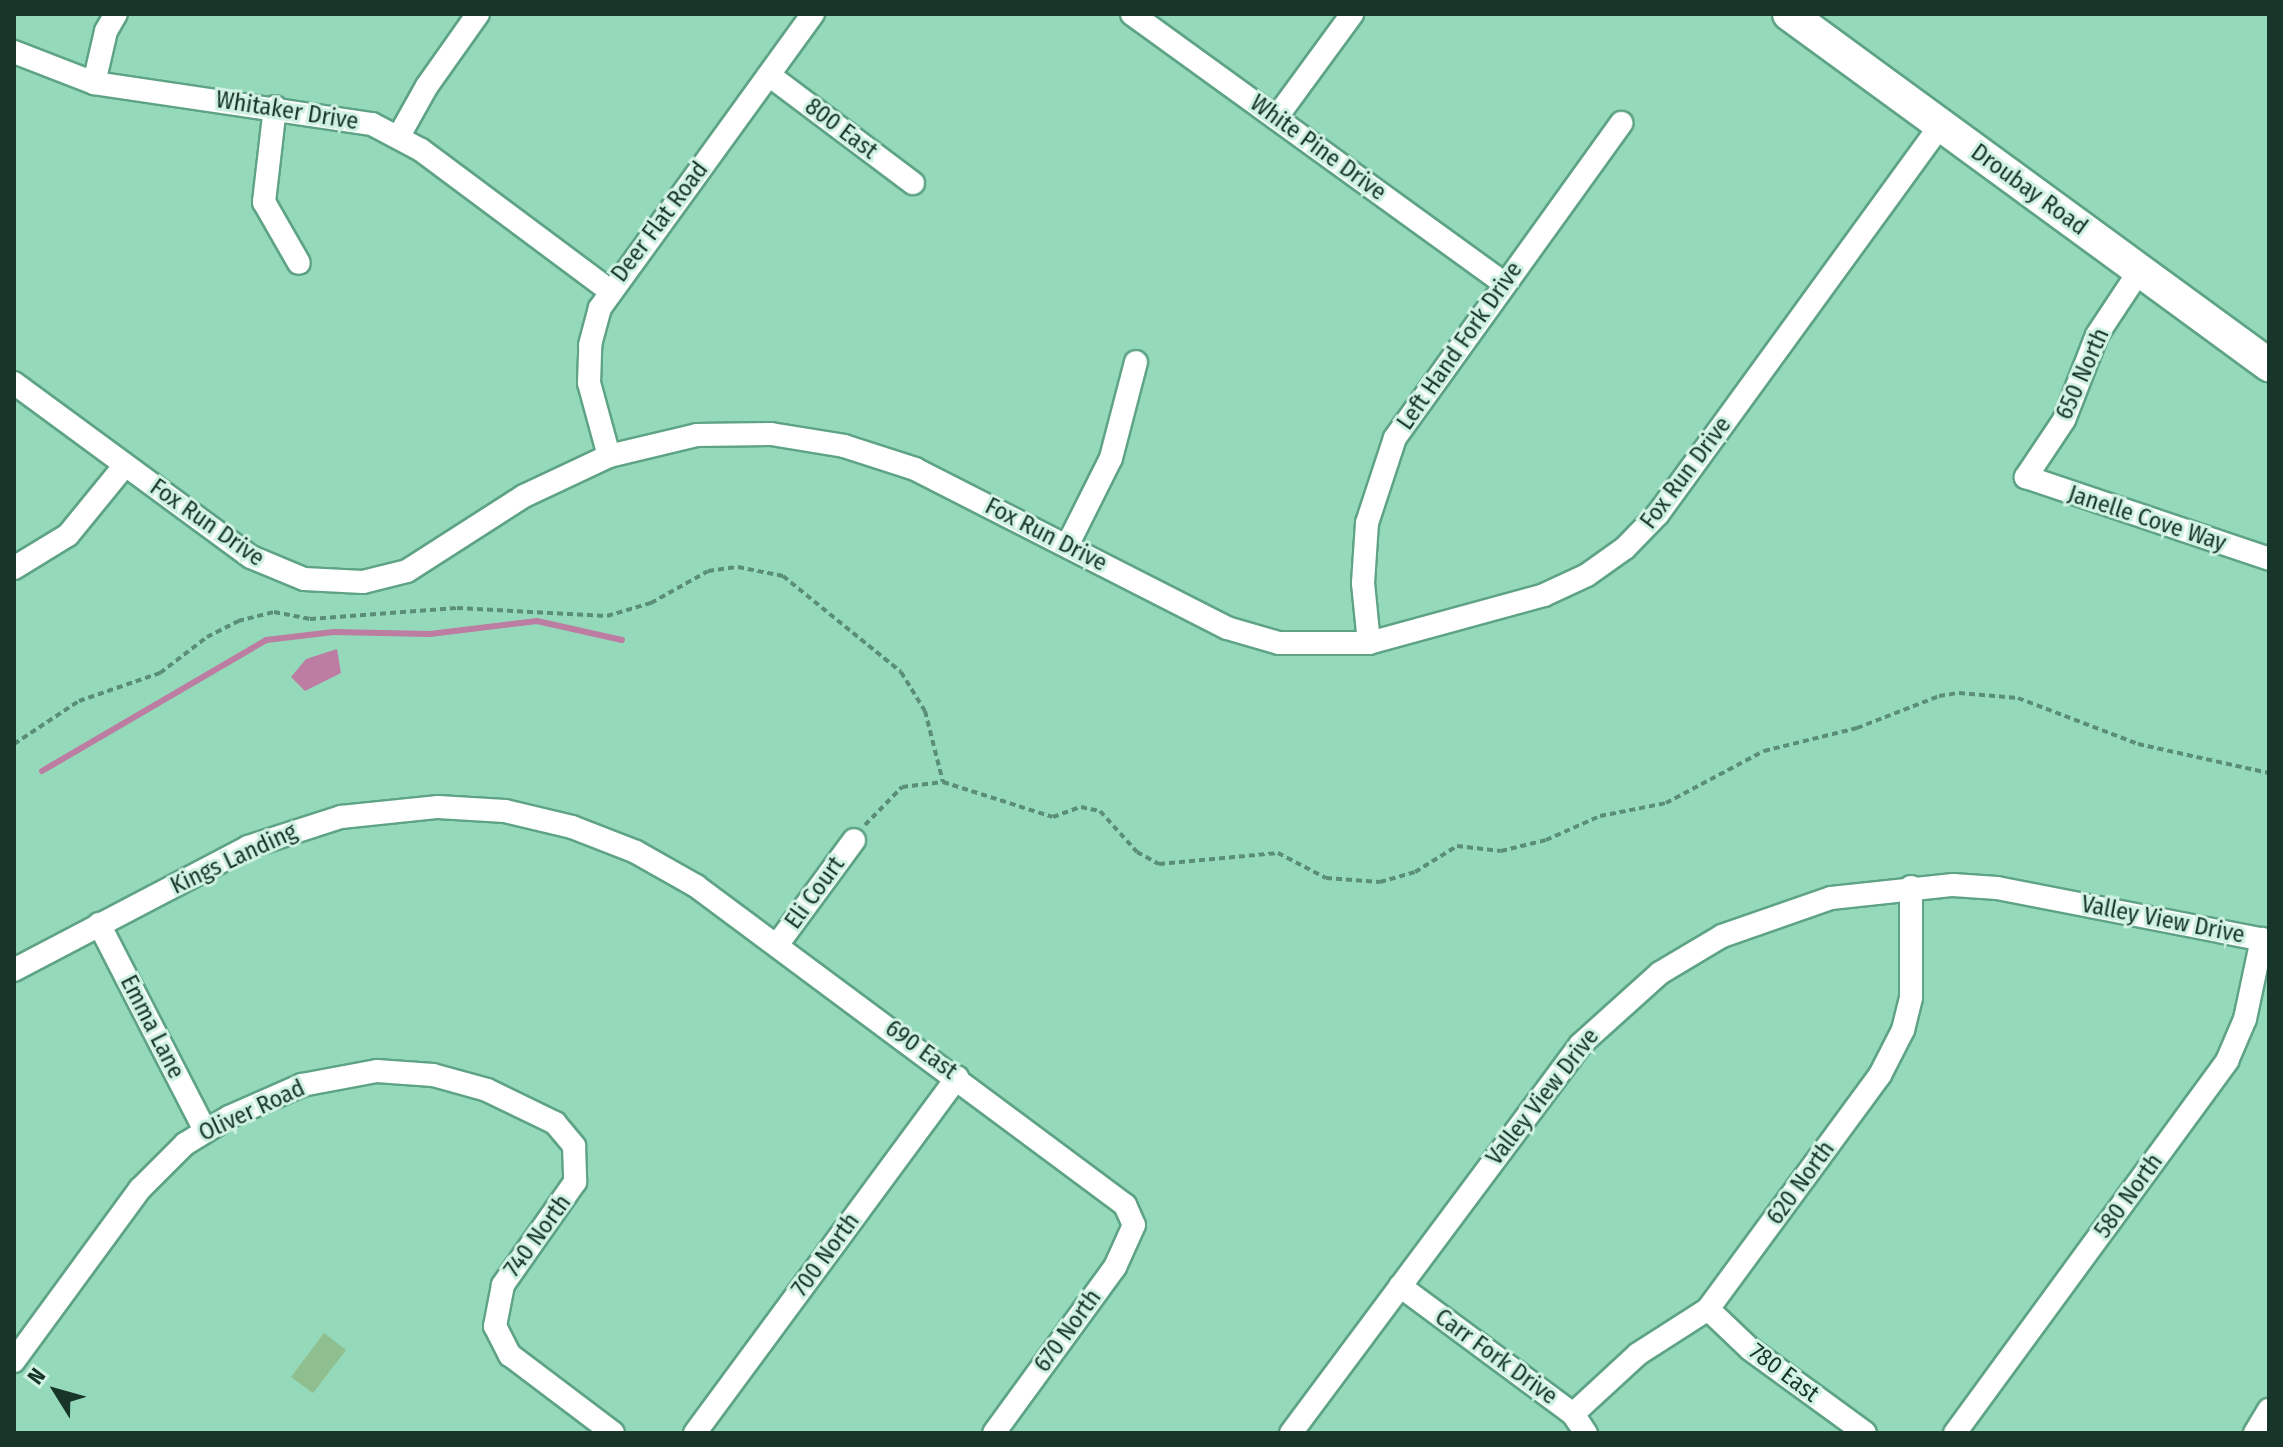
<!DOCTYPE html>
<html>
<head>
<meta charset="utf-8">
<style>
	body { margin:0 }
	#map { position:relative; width:2283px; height:1447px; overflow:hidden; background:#94daba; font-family:"Fira Sans Condensed",sans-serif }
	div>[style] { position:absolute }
	.water>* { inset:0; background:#bd7ca1 }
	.stream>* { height:6px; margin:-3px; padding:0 3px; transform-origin:3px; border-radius:3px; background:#bd7ca1 }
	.building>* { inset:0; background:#8fbe8f }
	.path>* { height:4px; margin-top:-2px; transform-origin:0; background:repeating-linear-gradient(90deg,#5b8e77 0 6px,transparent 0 10px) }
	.roads { filter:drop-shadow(2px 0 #5ea385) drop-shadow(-2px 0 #5ea385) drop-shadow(0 2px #5ea385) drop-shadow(0 -2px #5ea385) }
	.street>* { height:22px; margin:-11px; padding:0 11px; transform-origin:11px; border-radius:11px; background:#fff }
	.secondary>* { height:32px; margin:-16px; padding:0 16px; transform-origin:16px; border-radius:16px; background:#fff }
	span { translate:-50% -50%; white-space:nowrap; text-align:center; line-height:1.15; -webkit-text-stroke:6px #d0f2e2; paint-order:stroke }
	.street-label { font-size:24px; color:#183529 }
	.frame { position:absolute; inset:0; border:16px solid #183529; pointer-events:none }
	.north { position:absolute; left:16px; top:1351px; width:80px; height:80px; -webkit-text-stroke:6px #d0f2e2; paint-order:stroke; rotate:307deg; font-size:22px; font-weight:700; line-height:32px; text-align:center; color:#183529 }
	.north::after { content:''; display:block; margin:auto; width:28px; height:36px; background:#183529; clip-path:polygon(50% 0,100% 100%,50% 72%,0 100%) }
</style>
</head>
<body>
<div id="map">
	<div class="water">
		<i style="clip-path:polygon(337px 649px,341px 673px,305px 691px,291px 677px,306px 659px)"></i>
	</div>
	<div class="stream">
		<i style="left:42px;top:771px;width:259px;rotate:-30.3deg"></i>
		<i style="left:266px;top:640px;width:68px;rotate:-6.7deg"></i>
		<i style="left:334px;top:632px;width:96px;rotate:1.2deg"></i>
		<i style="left:430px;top:634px;width:108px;rotate:-6.9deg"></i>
		<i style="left:537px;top:621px;width:87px;rotate:12.6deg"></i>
	</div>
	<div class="building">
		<i style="clip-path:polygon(324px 1333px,346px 1350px,313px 1393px,291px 1377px)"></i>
	</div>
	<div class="path">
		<i style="left:14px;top:744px;width:78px;rotate:-33.5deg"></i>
		<i style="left:79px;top:701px;width:86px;rotate:-19.1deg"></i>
		<i style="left:160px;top:673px;width:59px;rotate:-37.5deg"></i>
		<i style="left:207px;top:637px;width:35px;rotate:-27deg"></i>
		<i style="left:238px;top:621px;width:37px;rotate:-14deg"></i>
		<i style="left:274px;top:612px;width:37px;rotate:11deg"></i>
		<i style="left:310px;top:619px;width:147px;rotate:-4.3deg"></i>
		<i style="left:457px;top:608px;width:150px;rotate:3.1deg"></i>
		<i style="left:607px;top:616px;width:46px;rotate:-16.5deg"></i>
		<i style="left:651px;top:603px;width:65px;rotate:-29.3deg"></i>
		<i style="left:708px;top:571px;width:30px;rotate:-8deg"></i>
		<i style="left:738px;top:567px;width:46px;rotate:11.3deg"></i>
		<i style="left:783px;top:576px;width:152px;rotate:39.1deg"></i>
		<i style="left:901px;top:672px;width:46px;rotate:58.4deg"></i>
		<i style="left:925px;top:711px;width:73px;rotate:75.8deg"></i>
		<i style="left:865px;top:825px;width:53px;rotate:-45.8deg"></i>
		<i style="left:902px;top:787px;width:41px;rotate:-7deg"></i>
		<i style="left:943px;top:782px;width:115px;rotate:17.7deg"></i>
		<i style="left:1053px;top:817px;width:30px;rotate:-20deg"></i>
		<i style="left:1081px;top:807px;width:19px;rotate:12deg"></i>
		<i style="left:1100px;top:811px;width:55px;rotate:47.9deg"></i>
		<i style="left:1137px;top:852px;width:25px;rotate:29deg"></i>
		<i style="left:1159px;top:864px;width:120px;rotate:-5.3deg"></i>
		<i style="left:1278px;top:853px;width:54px;rotate:27.5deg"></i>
		<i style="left:1326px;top:878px;width:54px;rotate:4.2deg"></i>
		<i style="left:1380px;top:882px;width:36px;rotate:-16deg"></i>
		<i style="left:1415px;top:872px;width:49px;rotate:-31.8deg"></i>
		<i style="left:1457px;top:846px;width:44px;rotate:6.5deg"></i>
		<i style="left:1501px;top:851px;width:46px;rotate:-13.7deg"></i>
		<i style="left:1546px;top:840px;width:59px;rotate:-24deg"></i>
		<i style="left:1600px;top:816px;width:67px;rotate:-11.1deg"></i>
		<i style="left:1666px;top:803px;width:111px;rotate:-28deg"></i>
		<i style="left:1764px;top:751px;width:96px;rotate:-13.9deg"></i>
		<i style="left:1857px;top:728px;width:88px;rotate:-21.3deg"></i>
		<i style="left:1939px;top:696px;width:20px;rotate:-9deg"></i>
		<i style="left:1959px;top:693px;width:59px;rotate:4.8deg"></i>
		<i style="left:2018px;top:698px;width:129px;rotate:21deg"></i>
		<i style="left:2138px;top:744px;width:134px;rotate:12.5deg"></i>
	</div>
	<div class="roads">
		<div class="street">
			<i style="left:1132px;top:14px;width:459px;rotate:35.9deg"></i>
			<i style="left:14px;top:52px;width:86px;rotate:21.2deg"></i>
			<i style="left:94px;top:83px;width:281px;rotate:8.4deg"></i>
			<i style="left:372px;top:124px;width:55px;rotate:28deg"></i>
			<i style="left:421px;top:150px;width:234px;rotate:36.7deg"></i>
			<i style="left:769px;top:75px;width:180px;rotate:36.9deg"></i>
			<i style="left:94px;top:83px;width:53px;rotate:-77deg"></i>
			<i style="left:106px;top:31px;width:20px;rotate:-60deg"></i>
			<i style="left:275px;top:107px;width:96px;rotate:96.6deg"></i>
			<i style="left:264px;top:202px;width:70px;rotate:60.2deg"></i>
			<i style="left:1276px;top:118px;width:129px;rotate:-53.8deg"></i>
			<i style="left:399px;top:136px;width:57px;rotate:-60.8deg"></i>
			<i style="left:427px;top:86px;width:88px;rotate:-54.7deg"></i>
			<i style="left:2140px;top:270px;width:78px;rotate:123.5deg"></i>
			<i style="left:2097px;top:335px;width:91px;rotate:111.2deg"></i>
			<i style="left:2064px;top:420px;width:69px;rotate:123.7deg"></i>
			<i style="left:2026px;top:477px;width:256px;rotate:18.6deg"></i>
			<i style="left:14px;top:383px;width:294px;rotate:36.3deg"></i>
			<i style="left:251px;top:557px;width:57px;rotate:22.5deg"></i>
			<i style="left:304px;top:579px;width:59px;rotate:2.9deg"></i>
			<i style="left:363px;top:582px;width:45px;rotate:-14deg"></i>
			<i style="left:407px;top:571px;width:139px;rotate:-32.7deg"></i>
			<i style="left:524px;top:496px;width:94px;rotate:-25.2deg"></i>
			<i style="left:609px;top:456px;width:90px;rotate:-13.4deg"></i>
			<i style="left:697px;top:435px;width:74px;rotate:-0.8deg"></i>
			<i style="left:771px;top:434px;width:74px;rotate:9.3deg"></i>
			<i style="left:844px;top:446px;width:75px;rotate:17.9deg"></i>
			<i style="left:915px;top:469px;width:350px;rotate:27deg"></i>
			<i style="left:1227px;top:628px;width:54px;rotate:16.1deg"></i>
			<i style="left:1279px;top:643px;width:90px"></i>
			<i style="left:1369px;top:643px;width:181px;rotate:-15.3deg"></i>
			<i style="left:1544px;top:595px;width:47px;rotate:-24.9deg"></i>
			<i style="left:1587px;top:575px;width:47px;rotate:-35.4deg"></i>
			<i style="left:1625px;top:548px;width:47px;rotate:-45.9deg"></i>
			<i style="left:1658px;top:514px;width:481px;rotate:-54deg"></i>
			<i style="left:609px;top:456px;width:76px;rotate:-105.3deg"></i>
			<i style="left:589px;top:383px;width:38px;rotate:-88deg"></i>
			<i style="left:590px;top:345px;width:38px;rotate:-75deg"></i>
			<i style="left:600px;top:308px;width:363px;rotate:-54.1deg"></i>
			<i style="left:1067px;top:546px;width:98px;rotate:-63.4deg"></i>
			<i style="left:1111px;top:458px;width:99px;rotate:-75.4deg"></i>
			<i style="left:14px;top:568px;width:63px;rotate:-31.4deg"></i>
			<i style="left:68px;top:535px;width:90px;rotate:-50.8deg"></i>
			<i style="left:1369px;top:643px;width:60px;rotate:-95.7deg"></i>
			<i style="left:1363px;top:583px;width:60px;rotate:-86.2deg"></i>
			<i style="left:1367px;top:523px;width:89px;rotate:-71.8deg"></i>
			<i style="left:1395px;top:438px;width:388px;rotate:-54.3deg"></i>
			<i style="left:99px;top:924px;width:232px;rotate:62.8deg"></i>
			<i style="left:777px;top:945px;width:130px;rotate:-53.7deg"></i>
			<i style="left:14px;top:970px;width:264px;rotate:-27.7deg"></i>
			<i style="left:248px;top:847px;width:98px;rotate:-17.9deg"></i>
			<i style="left:341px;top:817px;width:98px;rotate:-5.9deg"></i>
			<i style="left:438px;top:807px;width:67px;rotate:3.4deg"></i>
			<i style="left:505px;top:811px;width:69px;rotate:13.4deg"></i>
			<i style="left:572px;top:827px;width:69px;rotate:21.3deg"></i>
			<i style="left:636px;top:852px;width:69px;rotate:29.5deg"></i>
			<i style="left:696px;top:886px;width:535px;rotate:36.63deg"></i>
			<i style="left:1125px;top:1205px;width:22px;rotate:66deg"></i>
			<i style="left:1134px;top:1225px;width:46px;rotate:114.3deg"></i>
			<i style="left:1115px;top:1267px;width:205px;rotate:126.1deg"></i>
			<i style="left:1400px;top:1286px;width:215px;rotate:36.5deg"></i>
			<i style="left:1573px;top:1414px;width:23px;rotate:56deg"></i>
			<i style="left:1708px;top:1309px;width:58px;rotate:43.6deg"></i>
			<i style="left:1750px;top:1349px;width:142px;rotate:36.1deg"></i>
			<i style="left:14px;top:1361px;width:213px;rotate:-53.8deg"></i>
			<i style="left:140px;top:1189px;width:64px;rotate:-45deg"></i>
			<i style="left:185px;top:1144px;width:52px;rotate:-31.5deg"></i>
			<i style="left:229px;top:1117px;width:80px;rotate:-23.7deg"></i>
			<i style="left:302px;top:1085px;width:76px;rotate:-10.6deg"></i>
			<i style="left:377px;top:1071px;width:56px;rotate:4.1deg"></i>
			<i style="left:433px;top:1075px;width:56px;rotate:15.5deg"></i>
			<i style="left:487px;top:1090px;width:76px;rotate:25.9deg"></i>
			<i style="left:555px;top:1123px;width:30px;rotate:50deg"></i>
			<i style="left:574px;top:1146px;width:36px;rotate:88deg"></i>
			<i style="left:575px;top:1182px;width:126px;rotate:125deg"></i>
			<i style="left:503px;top:1285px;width:42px;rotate:101deg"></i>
			<i style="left:495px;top:1326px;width:33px;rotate:63deg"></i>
			<i style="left:510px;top:1355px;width:129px;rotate:37.1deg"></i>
			<i style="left:1573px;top:1414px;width:88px;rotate:-42.7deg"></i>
			<i style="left:1638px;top:1354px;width:83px;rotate:-32.7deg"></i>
			<i style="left:1708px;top:1309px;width:290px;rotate:-53.7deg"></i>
			<i style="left:1880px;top:1075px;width:51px;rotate:-62.9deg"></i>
			<i style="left:1903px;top:1030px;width:34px;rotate:-76deg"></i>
			<i style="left:1911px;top:997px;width:110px;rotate:-90deg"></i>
			<i style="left:695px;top:1433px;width:442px;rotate:-53.6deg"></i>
			<i style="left:1291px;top:1433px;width:484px;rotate:-53.3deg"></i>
			<i style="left:1580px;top:1045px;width:108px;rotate:-42deg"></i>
			<i style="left:1660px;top:973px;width:72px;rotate:-30.8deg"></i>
			<i style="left:1722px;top:936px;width:115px;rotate:-19.2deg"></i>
			<i style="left:1831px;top:898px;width:123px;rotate:-6.1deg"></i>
			<i style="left:1953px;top:885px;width:44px;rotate:3.9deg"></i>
			<i style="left:1997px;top:888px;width:277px;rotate:11deg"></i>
			<i style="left:1955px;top:1433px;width:461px;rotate:-53.8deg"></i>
			<i style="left:2227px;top:1061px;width:46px;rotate:-66.8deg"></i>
			<i style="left:2245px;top:1019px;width:82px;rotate:-78deg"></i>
			<i style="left:2255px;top:1433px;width:27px;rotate:-59deg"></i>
		</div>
		<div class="secondary">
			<i style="left:1789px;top:14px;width:595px;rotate:36.18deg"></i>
		</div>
	</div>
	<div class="street-label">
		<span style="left:287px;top:111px;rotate:9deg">Whitaker Drive</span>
		<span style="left:841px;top:129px;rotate:37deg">800 East</span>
		<span style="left:1318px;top:148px;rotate:36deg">White Pine Drive</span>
		<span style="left:2029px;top:190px;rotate:36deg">Droubay Road</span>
		<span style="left:660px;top:222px;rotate:-53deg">Deer Flat Road</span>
		<span style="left:1460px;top:346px;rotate:-55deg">Left Hand Fork Drive</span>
		<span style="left:2083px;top:374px;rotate:-66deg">650 North</span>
		<span style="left:1686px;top:473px;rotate:-53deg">Fox Run Drive</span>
		<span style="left:2147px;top:519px;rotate:18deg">Janelle Cove Way</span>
		<span style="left:207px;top:523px;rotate:35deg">Fox Run Drive</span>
		<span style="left:1046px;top:535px;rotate:27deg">Fox Run Drive</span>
		<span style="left:234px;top:859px;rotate:-25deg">Kings Landing</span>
		<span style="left:815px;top:893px;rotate:-54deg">Eli Court</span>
		<span style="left:2163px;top:920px;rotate:11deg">Valley View Drive</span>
		<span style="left:152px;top:1027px;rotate:63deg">Emma Lane</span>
		<span style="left:921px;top:1050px;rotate:36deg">690 East</span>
		<span style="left:1543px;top:1097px;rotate:-52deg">Valley View Drive</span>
		<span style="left:252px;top:1111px;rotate:-25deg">Oliver Road</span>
		<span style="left:1801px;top:1183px;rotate:-54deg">620 North</span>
		<span style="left:2129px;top:1196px;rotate:-54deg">580 North</span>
		<span style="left:538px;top:1236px;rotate:-54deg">740 North</span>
		<span style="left:826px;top:1255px;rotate:-54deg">700 North</span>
		<span style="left:1068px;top:1331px;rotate:-54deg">670 North</span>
		<span style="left:1496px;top:1357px;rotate:36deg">Carr Fork Drive</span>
		<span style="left:1784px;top:1373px;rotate:37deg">780 East</span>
	</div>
	<div class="frame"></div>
	<div class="north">N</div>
</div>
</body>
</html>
